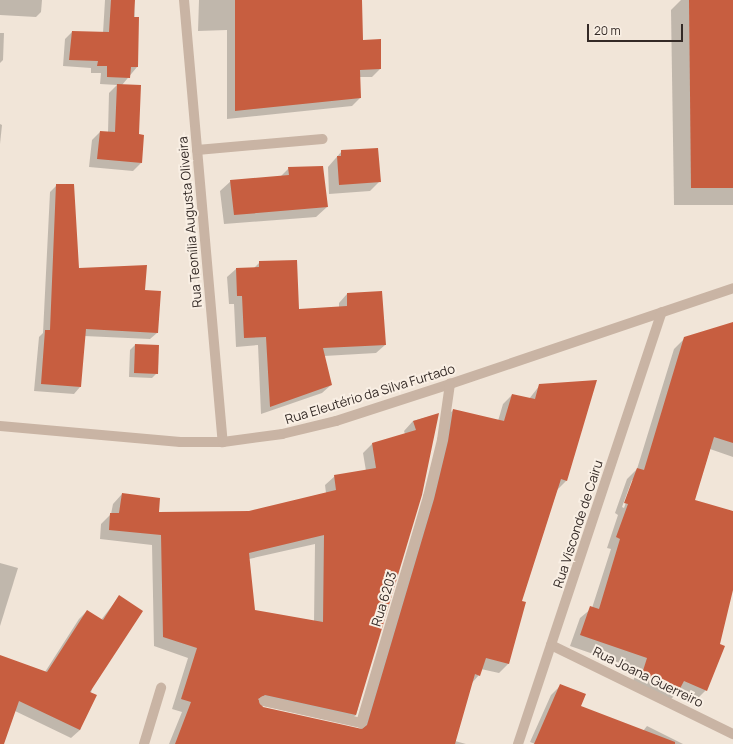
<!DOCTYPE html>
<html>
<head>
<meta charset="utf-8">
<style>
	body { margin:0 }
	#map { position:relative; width:733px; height:744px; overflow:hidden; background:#f1e5d8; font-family:Manrope,sans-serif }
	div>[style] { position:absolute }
	.shadow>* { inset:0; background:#0003 }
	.building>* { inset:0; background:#c75e40 }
	.minor>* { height:10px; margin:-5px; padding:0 5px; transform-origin:5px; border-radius:5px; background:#c9b4a4 }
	span { translate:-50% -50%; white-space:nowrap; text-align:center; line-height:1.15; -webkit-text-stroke:4px #f9efe4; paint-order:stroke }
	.street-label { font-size:13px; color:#342a26 }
	.scale { position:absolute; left:587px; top:24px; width:96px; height:18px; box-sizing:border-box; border:2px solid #342a26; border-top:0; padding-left:5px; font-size:12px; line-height:14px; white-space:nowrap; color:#342a26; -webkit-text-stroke:3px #f9efe4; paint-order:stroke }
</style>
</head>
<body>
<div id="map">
	<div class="shadow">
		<i style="clip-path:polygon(0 0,42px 0,41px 12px,36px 17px,0 15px)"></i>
		<i style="clip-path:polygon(105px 0,134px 0,137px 67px,122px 85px,138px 135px,143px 136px,141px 163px,133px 171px,89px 167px,92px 140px,100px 132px,108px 132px,109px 93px,117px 85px,100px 84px,101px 73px,91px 73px,91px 68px,63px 66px,65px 39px,72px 32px,103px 33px)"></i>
		<i style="clip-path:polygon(199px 0,361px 0,362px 41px,380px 69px,372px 77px,359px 77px,360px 98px,352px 106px,227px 119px,227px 30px,198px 31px)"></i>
		<i style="clip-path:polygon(681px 0,733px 0,733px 205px,674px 205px,671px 10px)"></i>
		<i style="clip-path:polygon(0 33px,4px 33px,3px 60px,0 63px)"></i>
		<i style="clip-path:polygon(0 124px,2px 125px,0 144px)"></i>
		<i style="clip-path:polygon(342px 151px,380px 181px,370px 191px,329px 194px,328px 167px)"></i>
		<i style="clip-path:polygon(289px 168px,327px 207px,316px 217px,224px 224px,220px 191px,231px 181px,280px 177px)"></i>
		<i style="clip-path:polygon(57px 185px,78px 269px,144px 291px,157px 333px,150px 339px,84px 336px,80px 387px,74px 394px,34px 391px,39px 337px,43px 333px,50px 192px)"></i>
		<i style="clip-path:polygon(260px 262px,298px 310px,339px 307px,339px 303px,347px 294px,385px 345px,376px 353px,324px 356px,331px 385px,322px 393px,261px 414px,258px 345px,236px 347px,234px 304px,229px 304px,227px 277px,236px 269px,254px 268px)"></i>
		<i style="clip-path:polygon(evenodd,733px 323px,733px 457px,710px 449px,694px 501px,733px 512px,733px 586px,706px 690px,695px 701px,677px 693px,666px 704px,631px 688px,637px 669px,570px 646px,580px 618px,592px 608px,611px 549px,607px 548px,618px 515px,615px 513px,627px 479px,637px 469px,674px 349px,685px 338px,733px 323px,632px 480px,634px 480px,624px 508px,622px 507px,632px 480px)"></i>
		<i style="clip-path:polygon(135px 345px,157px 373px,152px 378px,129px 377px,130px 350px)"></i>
		<i style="clip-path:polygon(evenodd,596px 381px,566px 481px,557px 490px,521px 602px,524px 603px,508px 664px,499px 673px,481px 669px,479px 675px,471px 684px,455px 741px,466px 744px,169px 744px,182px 712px,172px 709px,188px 658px,154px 646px,152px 545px,100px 539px,101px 524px,111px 514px,113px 504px,122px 494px,157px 514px,249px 512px,326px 493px,325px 485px,335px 476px,366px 471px,363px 453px,372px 444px,405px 434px,404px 431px,413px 421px,438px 414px,356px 715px,346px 724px,260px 705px,262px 708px,360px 730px,425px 509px,444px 420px,453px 410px,498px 421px,503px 404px,512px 395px,529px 399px,540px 385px,596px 381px,315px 544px,314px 622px,254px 611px,249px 559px,315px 544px)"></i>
		<i style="clip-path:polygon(0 563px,18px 568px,0 626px)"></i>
		<i style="clip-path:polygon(119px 597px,80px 730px,71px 738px,15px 711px,0 736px,0 656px,45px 672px,79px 619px,87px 611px,101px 620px)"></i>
		<i style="clip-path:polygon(561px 685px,580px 707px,643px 731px,647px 726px,683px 744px,535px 744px,530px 742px,551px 695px)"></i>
	</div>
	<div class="building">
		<i style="clip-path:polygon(111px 0,135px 0,134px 17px,139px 17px,138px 67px,131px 67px,130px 78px,107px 77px,107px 66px,97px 66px,98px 61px,69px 60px,72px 31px,109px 32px)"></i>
		<i style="clip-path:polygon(235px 0,362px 0,363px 40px,381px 39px,381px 69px,360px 70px,361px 98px,235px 111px)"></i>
		<i style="clip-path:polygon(689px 0,733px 0,733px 188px,691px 188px)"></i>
		<i style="clip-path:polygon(117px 84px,141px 85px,139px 134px,144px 135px,142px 163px,97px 159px,100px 131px,115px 132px)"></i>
		<i style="clip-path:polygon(378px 148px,381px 182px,339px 185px,337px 156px,341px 156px,341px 150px)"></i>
		<i style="clip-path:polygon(323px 166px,328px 207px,234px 215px,230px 180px,289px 175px,288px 167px)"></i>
		<i style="clip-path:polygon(56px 184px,74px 184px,79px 268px,147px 265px,145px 290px,161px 291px,158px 333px,86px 329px,81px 387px,41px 384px,45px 330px,50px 330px)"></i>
		<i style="clip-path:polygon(297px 260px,299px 309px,347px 306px,347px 293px,382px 291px,386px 345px,323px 348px,332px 385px,270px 407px,266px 337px,244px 338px,242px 296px,237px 296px,236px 268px,259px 267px,259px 261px)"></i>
		<i style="clip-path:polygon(733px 322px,733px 443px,714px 437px,695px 500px,733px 511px,733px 590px,720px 644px,725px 646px,707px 691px,684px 681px,677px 694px,641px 677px,647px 658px,580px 635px,590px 606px,599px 609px,620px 539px,616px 537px,628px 504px,624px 503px,637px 468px,644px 470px,684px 337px)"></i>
		<i style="clip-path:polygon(135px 344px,159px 345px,158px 374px,134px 373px)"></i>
		<i style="clip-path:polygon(evenodd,597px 380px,567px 481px,561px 479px,522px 601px,526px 602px,509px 664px,486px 658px,480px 676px,475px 674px,455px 744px,175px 744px,191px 702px,181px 699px,197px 648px,163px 637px,161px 535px,109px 530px,110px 513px,119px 513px,122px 493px,160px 498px,159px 512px,249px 511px,336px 490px,334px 475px,376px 468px,372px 443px,416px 430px,413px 421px,439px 413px,422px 495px,356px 715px,265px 695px,258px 699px,263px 707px,362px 729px,367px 725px,434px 499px,448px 441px,453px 409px,504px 421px,512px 394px,535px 399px,539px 384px,597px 380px,324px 535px,323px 622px,255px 610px,249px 553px,324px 535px)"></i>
		<i style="clip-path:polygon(119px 595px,143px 611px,90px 692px,97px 695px,80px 730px,19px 701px,4px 744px,0 744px,0 655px,47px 672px,87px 610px,103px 620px)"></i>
		<i style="clip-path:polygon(560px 684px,586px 694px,581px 706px,675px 742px,675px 744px,534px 744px)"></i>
	</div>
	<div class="minor">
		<i style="left:184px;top:0;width:444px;rotate:85deg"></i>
		<i style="left:197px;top:150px;width:126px;rotate:-5deg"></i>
		<i style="left:0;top:426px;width:181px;rotate:5.1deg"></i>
		<i style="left:180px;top:442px;width:43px"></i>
		<i style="left:223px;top:442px;width:60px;rotate:-7.7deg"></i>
		<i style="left:282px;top:434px;width:56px;rotate:-13.5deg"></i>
		<i style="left:336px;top:421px;width:120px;rotate:-18deg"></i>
		<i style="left:450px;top:384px;width:299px;rotate:-18.7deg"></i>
		<i style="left:551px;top:645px;width:203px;rotate:26.1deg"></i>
		<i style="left:264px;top:701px;width:99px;rotate:12.8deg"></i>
		<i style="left:361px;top:723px;width:236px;rotate:-73.5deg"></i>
		<i style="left:428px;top:497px;width:59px;rotate:-76.2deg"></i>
		<i style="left:442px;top:440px;width:57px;rotate:-81.9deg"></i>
		<i style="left:144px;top:744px;width:59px;rotate:-73.1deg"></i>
		<i style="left:518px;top:744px;width:455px;rotate:-71.6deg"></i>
	</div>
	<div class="street-label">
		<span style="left:190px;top:222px;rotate:-95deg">Rua Teonília Augusta Oliveira</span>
		<span style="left:370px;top:394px;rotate:-17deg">Rua Eleutério da Silva Furtado</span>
		<span style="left:578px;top:524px;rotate:-72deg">Rua Visconde de Cairu</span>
		<span style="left:384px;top:599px;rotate:-73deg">Rua 6203</span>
		<span style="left:648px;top:677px;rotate:26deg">Rua Joana Guerreiro</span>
	</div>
	<div class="scale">20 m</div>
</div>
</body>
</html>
